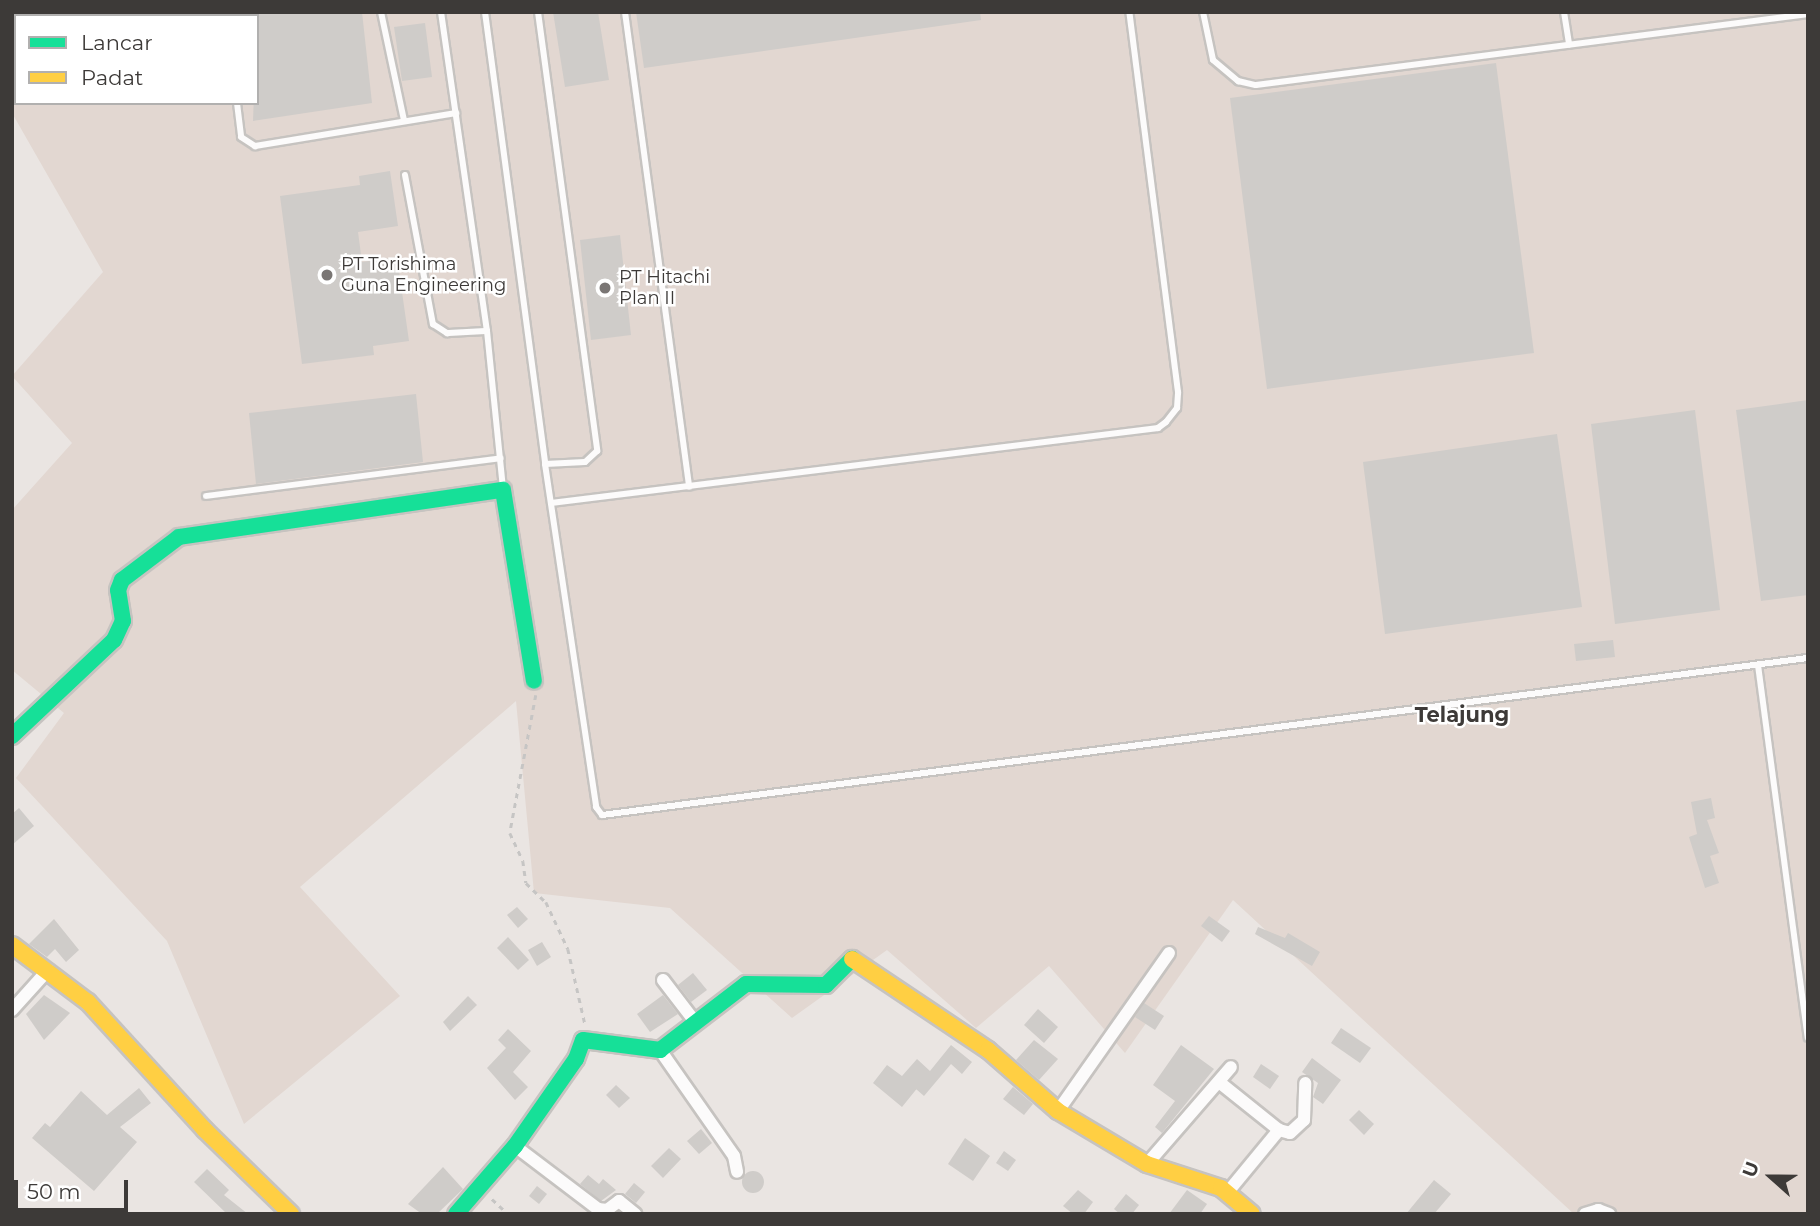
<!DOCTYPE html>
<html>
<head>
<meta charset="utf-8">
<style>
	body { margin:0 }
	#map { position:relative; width:1820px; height:1226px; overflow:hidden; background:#eae5e2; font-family:Montserrat,sans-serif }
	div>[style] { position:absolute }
	.built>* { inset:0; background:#e2d7d1 }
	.building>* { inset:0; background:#cfccc9 }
	.round { border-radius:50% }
	.path>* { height:2.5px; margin-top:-1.25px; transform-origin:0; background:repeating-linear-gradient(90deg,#c6c5c4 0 5px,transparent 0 10px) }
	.roads { filter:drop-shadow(2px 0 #c6c3c0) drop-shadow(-2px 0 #c6c3c0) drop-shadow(0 2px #c6c3c0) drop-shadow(0 -2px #c6c3c0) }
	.lane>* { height:6px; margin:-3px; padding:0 3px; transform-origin:3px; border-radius:3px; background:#fcfbfb }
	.street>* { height:12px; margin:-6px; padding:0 6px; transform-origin:6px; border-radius:6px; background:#fcfbfb }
	.fast>* { height:16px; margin:-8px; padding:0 8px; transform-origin:8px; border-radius:8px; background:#16e098 }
	.slow>* { height:16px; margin:-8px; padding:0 8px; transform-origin:8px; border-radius:8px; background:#ffcf43 }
	.dots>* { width:19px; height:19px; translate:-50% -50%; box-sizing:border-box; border:4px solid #fff; border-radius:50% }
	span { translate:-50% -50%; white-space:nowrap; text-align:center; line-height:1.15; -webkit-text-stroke:5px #fff; paint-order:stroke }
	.poi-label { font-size:18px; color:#3d3a38 }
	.left { translate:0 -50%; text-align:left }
	.quarter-label { font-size:21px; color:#3d3a38; font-weight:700 }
	.frame { position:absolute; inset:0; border:14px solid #3d3a38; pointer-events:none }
	.legend { position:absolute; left:14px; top:14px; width:245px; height:91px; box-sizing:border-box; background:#fff; border:2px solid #b1b0af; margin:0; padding:9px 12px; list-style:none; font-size:21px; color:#3d3a38 }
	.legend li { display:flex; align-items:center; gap:14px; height:35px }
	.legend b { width:35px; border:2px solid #b1b0af }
	.north { position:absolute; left:1736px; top:1142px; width:70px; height:70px; -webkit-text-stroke:5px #fff; paint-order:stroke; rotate:291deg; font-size:19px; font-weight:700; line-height:28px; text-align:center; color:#3d3a38 }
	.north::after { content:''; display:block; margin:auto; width:24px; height:32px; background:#3d3a38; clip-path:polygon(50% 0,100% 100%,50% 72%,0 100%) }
	.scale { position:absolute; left:14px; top:1180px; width:114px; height:32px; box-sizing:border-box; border:4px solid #3d3a38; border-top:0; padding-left:9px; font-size:21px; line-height:24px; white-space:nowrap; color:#3d3a38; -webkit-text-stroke:5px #fff; paint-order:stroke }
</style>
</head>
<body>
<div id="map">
	<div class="built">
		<i style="clip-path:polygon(evenodd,12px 12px,1808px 12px,1808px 1214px,1574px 1214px,1233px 900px,1125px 1053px,1049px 966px,976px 1028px,887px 950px,792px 1018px,670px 908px,534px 893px,516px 701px,300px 887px,400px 996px,244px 1124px,167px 941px,16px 778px,64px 713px,12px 670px,12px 510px,72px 443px,12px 376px,103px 272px,12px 113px,12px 12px,16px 16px,257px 16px,257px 103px,16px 103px,16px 16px)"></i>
	</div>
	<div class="building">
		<i style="clip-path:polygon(257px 12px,362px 12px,372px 103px,253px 121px)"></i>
		<i style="clip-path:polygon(553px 12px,598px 12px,609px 80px,565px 87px)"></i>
		<i style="clip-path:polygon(636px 12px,980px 12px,981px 20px,644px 68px)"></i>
		<i style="clip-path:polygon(425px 23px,432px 77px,402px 81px,394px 27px)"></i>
		<i style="clip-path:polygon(1496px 63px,1534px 353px,1267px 389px,1230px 98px)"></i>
		<i style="clip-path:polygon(390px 171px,398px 226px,358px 232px,362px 262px,397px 257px,409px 341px,373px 346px,374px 355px,302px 364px,280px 196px,360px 185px,359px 176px)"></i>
		<i style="clip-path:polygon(620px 235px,631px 335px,591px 340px,580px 240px)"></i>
		<i style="clip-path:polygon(416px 394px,423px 462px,256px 484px,249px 413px)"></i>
		<i style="clip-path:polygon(1808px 400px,1808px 595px,1761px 601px,1736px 410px)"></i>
		<i style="clip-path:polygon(1695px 410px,1720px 610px,1615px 624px,1591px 424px)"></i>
		<i style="clip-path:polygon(1557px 434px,1582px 607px,1385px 634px,1363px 462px)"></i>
		<i style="clip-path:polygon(1613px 640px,1615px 657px,1576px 661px,1574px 644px)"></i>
		<i style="clip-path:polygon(1711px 798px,1715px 818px,1707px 820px,1719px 853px,1710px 856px,1719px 883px,1705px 888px,1689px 837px,1697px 834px,1691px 802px)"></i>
		<i style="clip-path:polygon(19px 808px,34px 826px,12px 845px,12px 814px)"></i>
		<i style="clip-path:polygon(517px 907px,528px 919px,518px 928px,507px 915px)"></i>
		<i style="clip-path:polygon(1209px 916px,1230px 931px,1222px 942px,1201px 926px)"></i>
		<i style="clip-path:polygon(54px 919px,79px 950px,66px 962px,55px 949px,47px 957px,29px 944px)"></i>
		<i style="clip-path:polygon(1258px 927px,1285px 938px,1288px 933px,1320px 952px,1312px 966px,1255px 934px)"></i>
		<i style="clip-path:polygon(508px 937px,529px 960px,518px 970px,497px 948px)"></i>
		<i style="clip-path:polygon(542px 942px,551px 957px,537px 966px,528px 950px)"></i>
		<i style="clip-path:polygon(693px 973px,707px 990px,691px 1002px,678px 985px)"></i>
		<i style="clip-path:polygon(44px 995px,70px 1013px,44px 1040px,26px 1014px)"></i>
		<i style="clip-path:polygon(663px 995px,678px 1014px,650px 1032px,637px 1014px)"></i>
		<i style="clip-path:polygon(468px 996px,477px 1005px,450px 1031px,443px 1022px)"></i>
		<i style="clip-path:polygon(1144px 1003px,1164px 1016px,1155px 1030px,1135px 1017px)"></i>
		<i style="clip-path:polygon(1038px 1009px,1058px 1027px,1044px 1043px,1024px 1025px)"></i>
		<i style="clip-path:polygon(1341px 1028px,1371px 1048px,1360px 1063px,1331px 1043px)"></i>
		<i style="clip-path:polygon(508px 1029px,531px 1051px,513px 1072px,528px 1087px,515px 1100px,487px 1068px,506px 1048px,498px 1040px)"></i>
		<i style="clip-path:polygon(1034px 1040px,1058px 1059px,1039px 1080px,1016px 1060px)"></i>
		<i style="clip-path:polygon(951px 1045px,972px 1062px,962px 1074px,951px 1064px,924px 1096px,916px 1089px,919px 1086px,902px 1107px,873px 1083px,887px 1065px,902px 1076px,917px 1059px,930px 1071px)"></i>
		<i style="clip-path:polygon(1181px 1045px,1214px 1069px,1162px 1133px,1155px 1127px,1175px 1101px,1153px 1085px)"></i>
		<i style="clip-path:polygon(1312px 1058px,1341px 1080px,1323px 1104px,1313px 1097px,1318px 1083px,1302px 1072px)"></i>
		<i style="clip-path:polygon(1261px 1064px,1279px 1076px,1270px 1089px,1253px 1077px)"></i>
		<i style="clip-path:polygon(616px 1085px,630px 1098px,619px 1108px,606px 1095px)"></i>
		<i style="clip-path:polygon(1013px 1087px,1033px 1104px,1024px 1115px,1003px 1099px)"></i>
		<i style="clip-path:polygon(139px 1088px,151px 1103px,120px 1127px,137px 1142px,94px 1191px,32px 1138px,45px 1123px,50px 1127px,81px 1091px,107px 1115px)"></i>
		<i style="clip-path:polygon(1359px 1110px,1374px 1124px,1364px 1135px,1349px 1120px)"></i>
		<i style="clip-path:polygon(701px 1129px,712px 1143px,699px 1154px,687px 1141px)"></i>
		<i style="clip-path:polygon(965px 1138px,990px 1156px,973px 1181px,948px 1164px)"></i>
		<i style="clip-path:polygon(669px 1148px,681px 1159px,663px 1178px,651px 1166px)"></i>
		<i style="clip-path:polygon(1004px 1151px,1016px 1160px,1008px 1171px,996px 1163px)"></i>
		<i style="clip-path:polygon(443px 1167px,463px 1189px,437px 1214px,422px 1214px,408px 1204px)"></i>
		<i style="clip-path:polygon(207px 1169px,229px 1190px,224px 1195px,248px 1214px,227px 1214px,194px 1182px)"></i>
		<i class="round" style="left:742px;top:1171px;width:22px;height:22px"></i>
		<i style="clip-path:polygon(588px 1175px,599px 1184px,603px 1179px,616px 1190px,601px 1201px,580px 1184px)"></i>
		<i style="clip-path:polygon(1434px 1180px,1451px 1194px,1434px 1214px,1406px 1214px)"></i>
		<i style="clip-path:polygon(634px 1183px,645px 1192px,636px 1203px,625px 1194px)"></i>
		<i style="clip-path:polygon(537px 1186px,547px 1194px,539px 1204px,529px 1196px)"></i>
		<i style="clip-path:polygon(1078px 1190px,1093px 1202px,1084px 1214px,1073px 1214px,1063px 1206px)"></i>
		<i style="clip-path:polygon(1187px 1190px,1207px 1204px,1200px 1214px,1169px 1214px)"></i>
		<i style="clip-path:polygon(1126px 1194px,1139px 1205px,1132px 1214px,1120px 1214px,1114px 1209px)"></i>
	</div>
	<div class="path">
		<i style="left:536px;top:695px;width:140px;rotate:100.7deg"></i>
		<i style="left:510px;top:833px;width:31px;rotate:65deg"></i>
		<i style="left:523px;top:861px;width:22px;rotate:82deg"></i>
		<i style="left:526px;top:883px;width:28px;rotate:44deg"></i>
		<i style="left:546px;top:902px;width:52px;rotate:64.9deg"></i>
		<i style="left:568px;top:949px;width:77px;rotate:77.2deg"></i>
		<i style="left:492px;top:1199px;width:22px;rotate:43deg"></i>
	</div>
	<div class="roads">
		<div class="lane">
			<i style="left:381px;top:12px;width:110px;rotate:78deg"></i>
			<i style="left:441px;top:12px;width:322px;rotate:81.8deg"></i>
			<i style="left:487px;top:331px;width:158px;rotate:84.2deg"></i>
			<i style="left:485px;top:12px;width:456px;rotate:82.4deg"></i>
			<i style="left:545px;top:464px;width:347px;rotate:81.5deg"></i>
			<i style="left:596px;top:807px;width:10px;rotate:53deg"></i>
			<i style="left:602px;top:815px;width:1216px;rotate:-7.42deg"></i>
			<i style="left:538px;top:12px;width:443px;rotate:82.3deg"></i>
			<i style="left:597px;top:451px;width:16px;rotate:137deg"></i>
			<i style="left:585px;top:462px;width:40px;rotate:177.1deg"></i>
			<i style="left:625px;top:12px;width:479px;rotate:82.3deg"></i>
			<i style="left:1203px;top:12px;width:49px;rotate:78.2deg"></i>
			<i style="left:1213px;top:60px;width:33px;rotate:40deg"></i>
			<i style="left:1238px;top:81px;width:18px;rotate:13deg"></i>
			<i style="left:1256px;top:85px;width:557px;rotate:-7.33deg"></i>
			<i style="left:1564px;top:12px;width:33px;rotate:81deg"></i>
			<i style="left:229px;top:16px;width:4px;rotate:-76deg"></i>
			<i style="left:237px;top:103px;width:34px;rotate:83deg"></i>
			<i style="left:241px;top:137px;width:17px;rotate:33deg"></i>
			<i style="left:255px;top:146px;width:204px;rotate:-9.3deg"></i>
			<i style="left:405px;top:175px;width:152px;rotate:79.4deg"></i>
			<i style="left:433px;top:324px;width:17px;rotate:33deg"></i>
			<i style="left:447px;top:333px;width:40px;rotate:-2.9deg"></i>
			<i style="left:206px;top:496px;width:297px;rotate:-7.3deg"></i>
			<i style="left:551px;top:503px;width:612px;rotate:-7.04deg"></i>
			<i style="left:1158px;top:428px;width:10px;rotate:-37deg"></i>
			<i style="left:1166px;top:422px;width:18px;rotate:-52deg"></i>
			<i style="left:1177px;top:408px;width:16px;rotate:-86deg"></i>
			<i style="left:1178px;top:392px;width:383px;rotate:-97.3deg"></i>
			<i style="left:1758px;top:665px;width:376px;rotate:82.4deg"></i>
		</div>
		<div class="street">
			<i style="left:663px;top:980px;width:54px;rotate:52.5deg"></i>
			<i style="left:12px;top:1010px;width:54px;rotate:-48deg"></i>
			<i style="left:660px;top:1050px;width:129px;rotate:55.1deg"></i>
			<i style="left:734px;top:1156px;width:16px;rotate:79deg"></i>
			<i style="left:1219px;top:1082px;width:77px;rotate:38.7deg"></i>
			<i style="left:1279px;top:1130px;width:11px;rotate:15deg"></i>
			<i style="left:1290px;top:1133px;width:19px;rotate:-43deg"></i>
			<i style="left:1304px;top:1120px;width:37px;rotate:-88deg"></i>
			<i style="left:1058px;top:1111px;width:193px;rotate:-54.9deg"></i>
			<i style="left:515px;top:1146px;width:104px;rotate:37.2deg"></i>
			<i style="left:598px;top:1209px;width:9px;rotate:6deg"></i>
			<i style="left:607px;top:1210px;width:15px;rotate:-37deg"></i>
			<i style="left:619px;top:1201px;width:21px;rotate:39deg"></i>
			<i style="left:1147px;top:1164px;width:128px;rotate:-49.1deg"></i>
			<i style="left:1227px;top:1193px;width:82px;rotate:-50.5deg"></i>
			<i style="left:1585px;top:1214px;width:14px;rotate:-17deg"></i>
			<i style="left:1598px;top:1210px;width:12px;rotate:20deg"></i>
		</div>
		<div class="fast">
			<i style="left:12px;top:736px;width:140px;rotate:-43.3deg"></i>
			<i style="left:114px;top:640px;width:21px;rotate:-65deg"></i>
			<i style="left:123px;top:621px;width:31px;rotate:-99deg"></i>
			<i style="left:118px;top:590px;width:11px;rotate:-68deg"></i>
			<i style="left:122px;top:580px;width:71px;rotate:-37deg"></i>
			<i style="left:179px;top:537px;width:327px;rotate:-8.3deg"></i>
			<i style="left:503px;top:490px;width:193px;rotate:80.8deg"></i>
			<i style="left:456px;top:1214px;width:90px;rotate:-49.1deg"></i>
			<i style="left:515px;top:1146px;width:106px;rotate:-55deg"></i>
			<i style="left:576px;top:1059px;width:20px;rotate:-70deg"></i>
			<i style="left:583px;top:1040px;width:78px;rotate:7.4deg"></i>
			<i style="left:660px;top:1050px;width:108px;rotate:-37.5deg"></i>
			<i style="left:746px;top:984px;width:80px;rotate:0.7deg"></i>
			<i style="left:826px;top:985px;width:37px;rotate:-45deg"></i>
		</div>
		<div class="slow">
			<i style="left:12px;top:945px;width:95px;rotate:36.9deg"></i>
			<i style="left:88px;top:1002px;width:173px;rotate:47.6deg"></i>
			<i style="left:205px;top:1130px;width:120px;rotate:44.3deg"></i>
			<i style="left:852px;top:959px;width:164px;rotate:33.8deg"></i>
			<i style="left:988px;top:1050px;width:93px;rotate:41.1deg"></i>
			<i style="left:1058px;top:1111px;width:104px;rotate:30.8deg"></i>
			<i style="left:1147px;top:1164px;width:78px;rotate:18deg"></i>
			<i style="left:1221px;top:1188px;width:40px;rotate:40deg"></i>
		</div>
	</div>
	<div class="dots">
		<i style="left:327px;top:275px;background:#7a7674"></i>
		<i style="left:605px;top:288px;background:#7a7674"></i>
	</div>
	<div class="poi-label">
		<span class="left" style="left:341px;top:275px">PT Torishima<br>Guna Engineering</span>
		<span class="left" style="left:619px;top:288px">PT Hitachi<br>Plan II</span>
	</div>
	<div class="quarter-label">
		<span style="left:1462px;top:715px">Telajung</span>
	</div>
	<div class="frame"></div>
	<ul class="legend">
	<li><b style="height:9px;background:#16e098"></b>Lancar</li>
	<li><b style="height:9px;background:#ffcf43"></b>Padat</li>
	</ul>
	<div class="north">U</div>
	<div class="scale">50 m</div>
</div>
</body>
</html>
